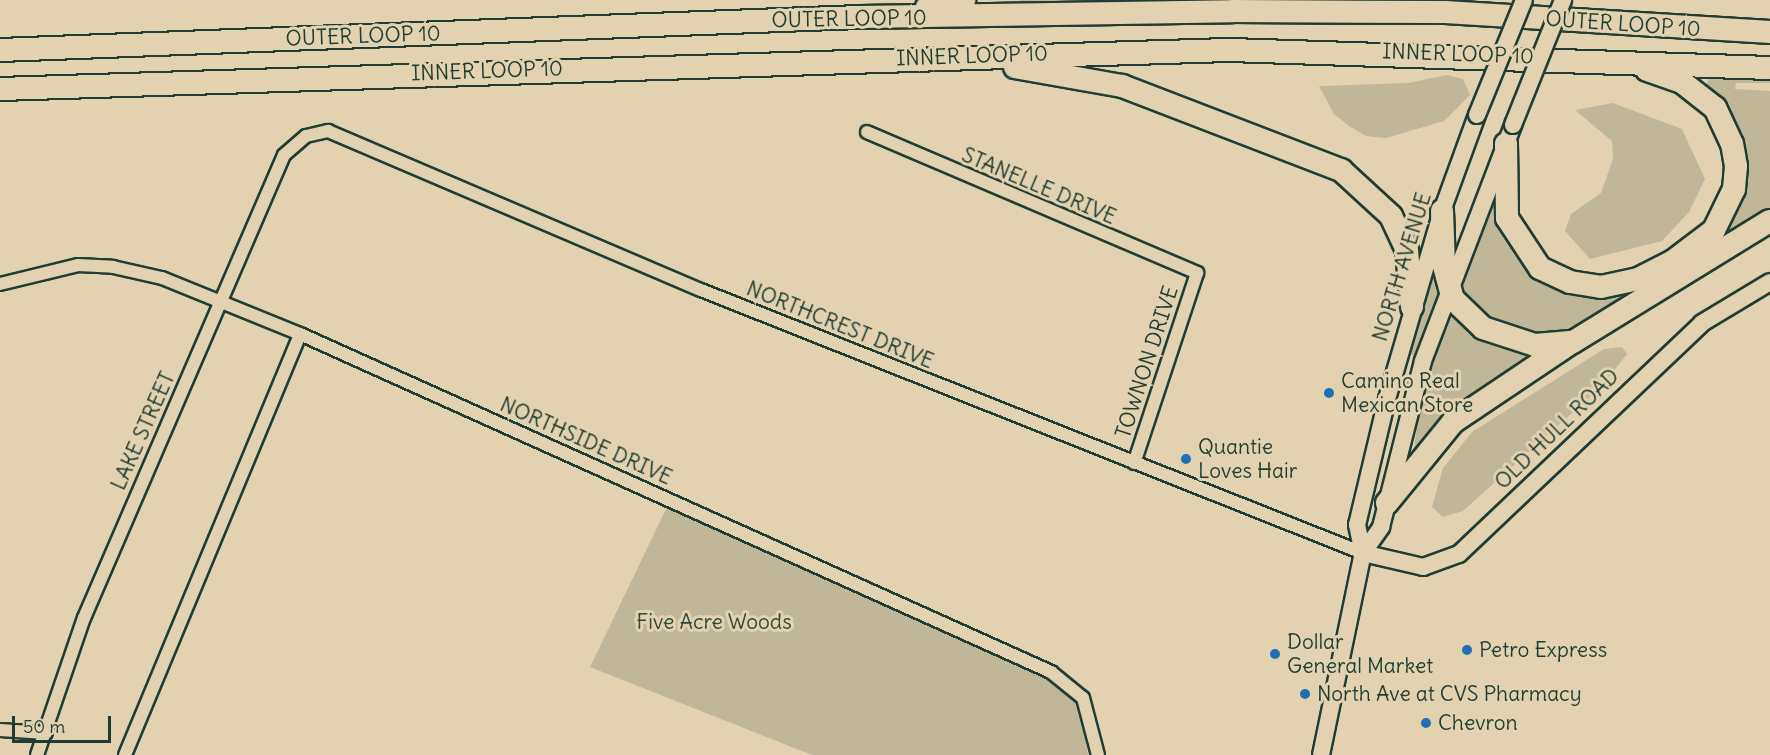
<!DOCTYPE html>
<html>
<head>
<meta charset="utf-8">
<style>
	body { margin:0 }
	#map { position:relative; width:1770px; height:755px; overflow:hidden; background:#e3d2af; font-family:Delius,sans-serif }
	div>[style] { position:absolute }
	.green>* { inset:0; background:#bfb798 }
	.roads { filter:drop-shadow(2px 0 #1f3d34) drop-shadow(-2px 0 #1f3d34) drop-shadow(0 2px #1f3d34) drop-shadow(0 -2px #1f3d34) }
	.minor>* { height:12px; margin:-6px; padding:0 6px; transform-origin:6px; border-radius:6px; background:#e3d2af }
	.secondary>* { height:16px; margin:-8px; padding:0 8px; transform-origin:8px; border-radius:8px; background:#e3d2af }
	.motorway>* { height:22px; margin:-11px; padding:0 11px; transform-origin:11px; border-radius:11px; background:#e3d2af }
	.bridges { filter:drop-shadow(2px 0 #1f3d34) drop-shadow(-2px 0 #1f3d34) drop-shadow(0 2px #1f3d34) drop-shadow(0 -2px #1f3d34) }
	.secondary-bridge>* { height:16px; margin:-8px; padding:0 8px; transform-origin:8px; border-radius:8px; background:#e3d2af }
	.dots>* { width:16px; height:16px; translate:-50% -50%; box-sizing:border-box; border:3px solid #e3d2af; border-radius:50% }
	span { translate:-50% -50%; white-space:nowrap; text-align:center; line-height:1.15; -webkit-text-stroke:6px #e3d2af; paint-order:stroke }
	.street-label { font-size:21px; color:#1f3d34 }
	.poi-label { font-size:21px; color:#1f3d34 }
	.left { translate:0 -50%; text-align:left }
	.park-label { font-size:21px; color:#2f493e }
	.scale { position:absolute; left:12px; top:716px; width:99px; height:27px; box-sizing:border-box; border:3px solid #1f3d34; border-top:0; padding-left:8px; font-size:18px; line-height:21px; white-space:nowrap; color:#1f3d34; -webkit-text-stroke:4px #e3d2af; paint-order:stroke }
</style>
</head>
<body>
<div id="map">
	<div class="green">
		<i style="clip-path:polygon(1020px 0,1229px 0,1021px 4px)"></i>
		<i style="clip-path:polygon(1447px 75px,1463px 79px,1470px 95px,1444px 121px,1386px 138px,1366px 136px,1349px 126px,1334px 114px,1319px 86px,1409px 83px)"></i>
		<i style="clip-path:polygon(1709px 76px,1770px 77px,1770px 83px,1736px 83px,1735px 89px,1770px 91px,1770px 215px,1569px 335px,1502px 332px,1456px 291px,1496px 190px,1506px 237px,1531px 272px,1615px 294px,1736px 202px,1706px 88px)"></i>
		<i style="clip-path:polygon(1613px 103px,1682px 129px,1705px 179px,1689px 212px,1662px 241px,1590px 259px,1565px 231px,1571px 214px,1601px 193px,1613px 159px,1612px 141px,1575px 110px)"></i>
		<i style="clip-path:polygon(1436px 255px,1441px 285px,1417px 356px,1410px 354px)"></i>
		<i style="clip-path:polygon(1450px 303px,1544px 350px,1413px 456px,1422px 388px)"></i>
		<i style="clip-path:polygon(1622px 347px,1627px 354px,1602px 386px,1463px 511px,1443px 517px,1432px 507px,1443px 468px,1472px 432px,1604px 349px)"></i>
		<i style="clip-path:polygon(669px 503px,1058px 685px,1081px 706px,1088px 755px,812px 755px,590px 667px)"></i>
	</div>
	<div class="roads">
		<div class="minor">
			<i style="left:867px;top:132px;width:359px;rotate:23.1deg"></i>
			<i style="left:1197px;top:273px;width:200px;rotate:108.3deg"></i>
			<i style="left:0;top:284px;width:80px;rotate:-13.7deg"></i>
			<i style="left:78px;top:265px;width:35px;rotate:3deg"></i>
			<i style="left:113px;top:267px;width:50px;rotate:12.7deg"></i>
			<i style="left:162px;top:278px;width:149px;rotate:22.1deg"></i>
			<i style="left:300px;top:334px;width:824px;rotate:24.23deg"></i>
			<i style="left:1051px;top:672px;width:41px;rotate:39.1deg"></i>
			<i style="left:1083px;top:698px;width:59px;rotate:75.3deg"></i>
			<i style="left:0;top:730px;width:46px;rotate:3.7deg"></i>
			<i style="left:37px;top:755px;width:145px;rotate:-71.1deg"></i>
			<i style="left:84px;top:618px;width:504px;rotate:-66.64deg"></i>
			<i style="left:284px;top:155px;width:29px;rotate:-41deg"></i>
			<i style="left:306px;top:136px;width:23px;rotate:-13deg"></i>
			<i style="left:328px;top:131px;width:405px;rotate:23.1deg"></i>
			<i style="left:701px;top:290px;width:712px;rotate:21.67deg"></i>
			<i style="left:125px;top:755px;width:456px;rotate:-67.4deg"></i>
		</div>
		<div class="secondary">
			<i style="left:1363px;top:553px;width:62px;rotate:13.1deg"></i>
			<i style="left:1423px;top:567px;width:38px;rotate:-20deg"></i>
			<i style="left:1459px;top:554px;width:335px;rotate:-43.5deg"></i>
			<i style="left:1702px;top:323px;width:79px;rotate:-31.1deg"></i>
			<i style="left:1363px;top:553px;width:32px;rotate:-55deg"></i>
			<i style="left:1381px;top:527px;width:171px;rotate:-75.8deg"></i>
			<i style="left:1423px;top:361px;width:253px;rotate:-69.1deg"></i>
			<i style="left:1321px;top:755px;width:206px;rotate:-78.3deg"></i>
			<i style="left:1363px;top:553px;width:29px;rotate:-102deg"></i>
			<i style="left:1357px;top:525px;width:130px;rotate:-76.6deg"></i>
			<i style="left:1387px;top:399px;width:196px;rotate:-73.7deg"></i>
			<i style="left:1442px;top:211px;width:102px;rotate:-70deg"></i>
		</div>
		<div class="motorway">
			<i style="left:927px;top:7px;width:38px;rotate:-11deg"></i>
			<i style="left:0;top:50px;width:861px;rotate:-2.2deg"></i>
			<i style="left:860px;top:17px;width:373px;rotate:-0.9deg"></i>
			<i style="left:1233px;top:11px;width:212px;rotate:0.3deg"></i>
			<i style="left:1445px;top:12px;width:326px;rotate:3.5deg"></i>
			<i style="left:1015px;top:67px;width:109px;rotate:10.1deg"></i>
			<i style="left:1122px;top:86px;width:235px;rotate:21deg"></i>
			<i style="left:1341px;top:170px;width:68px;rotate:42.6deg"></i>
			<i style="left:1391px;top:216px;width:38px;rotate:65deg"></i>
			<i style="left:1407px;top:250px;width:57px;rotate:85deg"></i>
			<i style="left:0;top:89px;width:1231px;rotate:-1.82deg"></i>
			<i style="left:1230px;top:50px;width:540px;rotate:1.91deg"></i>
			<i style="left:1506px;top:144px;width:74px;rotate:89.2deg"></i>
			<i style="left:1507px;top:218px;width:60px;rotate:56.6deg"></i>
			<i style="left:1540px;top:268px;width:33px;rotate:25deg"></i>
			<i style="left:1570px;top:282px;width:31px;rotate:9deg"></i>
			<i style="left:1601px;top:287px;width:38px;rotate:-12deg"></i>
			<i style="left:1638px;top:279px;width:38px;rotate:-27deg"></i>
			<i style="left:1672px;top:262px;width:53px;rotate:-37.3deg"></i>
			<i style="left:1714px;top:230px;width:46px;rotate:-64deg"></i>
			<i style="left:1734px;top:189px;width:23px;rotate:-85deg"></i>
			<i style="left:1736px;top:166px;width:22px;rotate:-100deg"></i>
			<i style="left:1732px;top:144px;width:40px;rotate:-115deg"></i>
			<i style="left:1715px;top:108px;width:42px;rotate:-141.8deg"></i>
			<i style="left:1682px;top:82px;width:37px;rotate:-161deg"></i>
			<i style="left:1442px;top:211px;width:55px;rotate:87.9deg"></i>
			<i style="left:1444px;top:266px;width:34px;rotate:75deg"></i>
			<i style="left:1453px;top:299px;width:42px;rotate:44deg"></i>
			<i style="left:1483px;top:328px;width:55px;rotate:18.1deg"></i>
			<i style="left:1535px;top:345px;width:38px;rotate:-5deg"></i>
			<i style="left:1573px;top:342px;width:231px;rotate:-31.6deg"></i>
			<i style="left:1387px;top:503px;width:104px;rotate:-50.8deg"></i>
			<i style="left:1453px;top:422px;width:140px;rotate:-33.9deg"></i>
		</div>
	</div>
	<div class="bridges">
		<div class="secondary-bridge">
			<i style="left:1477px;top:115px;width:124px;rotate:-67.8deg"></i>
			<i style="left:1513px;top:125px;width:135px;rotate:-68.2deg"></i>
		</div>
	</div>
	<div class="dots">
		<i style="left:1329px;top:393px;background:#1f6fb2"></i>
		<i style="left:1186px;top:459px;background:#1f6fb2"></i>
		<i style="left:1467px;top:650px;background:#1f6fb2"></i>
		<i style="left:1275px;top:654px;background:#1f6fb2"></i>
		<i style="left:1305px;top:694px;background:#1f6fb2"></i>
		<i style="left:1426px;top:723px;background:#1f6fb2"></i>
	</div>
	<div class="street-label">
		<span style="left:849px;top:19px;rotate:-1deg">OUTER LOOP 10</span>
		<span style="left:1623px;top:24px;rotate:4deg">OUTER LOOP 10</span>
		<span style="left:363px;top:36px;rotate:-2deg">OUTER LOOP 10</span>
		<span style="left:1458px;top:54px;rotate:2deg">INNER LOOP 10</span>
		<span style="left:972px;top:56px;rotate:-2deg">INNER LOOP 10</span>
		<span style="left:487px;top:71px;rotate:-2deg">INNER LOOP 10</span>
		<span style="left:1039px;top:186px;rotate:23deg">STANELLE DRIVE</span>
		<span style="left:1402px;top:267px;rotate:-73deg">NORTH AVENUE</span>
		<span style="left:840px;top:325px;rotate:22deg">NORTHCREST DRIVE</span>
		<span style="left:1147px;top:362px;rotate:-72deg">TOWNON DRIVE</span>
		<span style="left:1557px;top:429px;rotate:-44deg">OLD HULL ROAD</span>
		<span style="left:143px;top:431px;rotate:-66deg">LAKE STREET</span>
		<span style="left:586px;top:441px;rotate:24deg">NORTHSIDE DRIVE</span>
	</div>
	<div class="poi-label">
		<span class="left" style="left:1341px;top:393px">Camino Real<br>Mexican Store</span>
		<span class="left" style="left:1198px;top:459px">Quantie<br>Loves Hair</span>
		<span class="left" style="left:1287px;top:654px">Dollar<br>General Market</span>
		<span class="left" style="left:1479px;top:650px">Petro Express</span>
		<span class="left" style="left:1317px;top:694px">North Ave at CVS Pharmacy</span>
		<span class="left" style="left:1438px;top:723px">Chevron</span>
	</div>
	<div class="park-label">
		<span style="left:714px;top:622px">Five Acre Woods</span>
	</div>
	<div class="scale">50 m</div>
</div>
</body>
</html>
